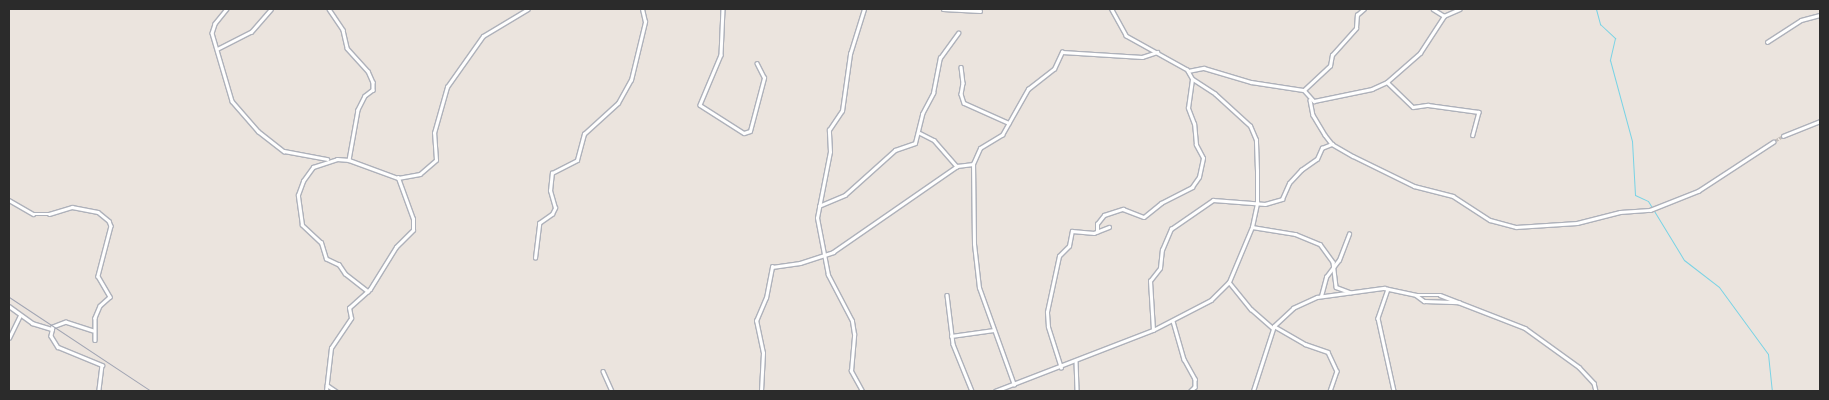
<!DOCTYPE html>
<html>
<head>
<meta charset="utf-8">
<style>
	body { margin:0 }
	#map { position:relative; width:1829px; height:400px; overflow:hidden; background:#ebe4de; font-family:"Public Sans",sans-serif }
	div>[style] { position:absolute }
	.stream>* { height:1px; margin:-0.5px; padding:0 0.5px; transform-origin:0.5px; border-radius:0.5px; background:#79d3e5 }
	.minor-tunnel>* { height:2.5px; margin-top:-1.25px; transform-origin:0; background:repeating-linear-gradient(90deg,#c5bfba 0 2.5px,transparent 0 3.5px) }
	.roads { filter:drop-shadow(1px 0 #aeb1ba) drop-shadow(-1px 0 #aeb1ba) drop-shadow(0 1px #aeb1ba) drop-shadow(0 -1px #aeb1ba) }
	.minor>* { height:2.5px; margin:-1.25px; padding:0 1.25px; transform-origin:1.25px; border-radius:1.25px; background:#fff }
	.rail>* { height:1px; margin:-0.5px; padding:0 0.5px; transform-origin:0.5px; border-radius:0.5px; background:#a1a5b3 }
	span { translate:-50% -50%; white-space:nowrap; text-align:center; line-height:1.15; -webkit-text-stroke:4px #fff; paint-order:stroke }
	.frame { position:absolute; inset:0; border:10px solid #2b2b2b; pointer-events:none }
</style>
</head>
<body>
<div id="map">
	<div class="stream">
		<i style="left:1596px;top:9px;width:16px;rotate:75deg"></i>
		<i style="left:1600px;top:24px;width:21px;rotate:43deg"></i>
		<i style="left:1615px;top:38px;width:23px;rotate:103deg"></i>
		<i style="left:1610px;top:60px;width:84px;rotate:74.8deg"></i>
		<i style="left:1632px;top:141px;width:54px;rotate:86.8deg"></i>
		<i style="left:1635px;top:195px;width:14px;rotate:25deg"></i>
		<i style="left:1648px;top:201px;width:69px;rotate:58.6deg"></i>
		<i style="left:1684px;top:260px;width:44px;rotate:37.6deg"></i>
		<i style="left:1719px;top:287px;width:83px;rotate:53.8deg"></i>
		<i style="left:1768px;top:354px;width:37px;rotate:84deg"></i>
	</div>
	<div class="minor-tunnel">
		<i style="left:1773px;top:142px;width:12px;rotate:-31deg"></i>
	</div>
	<div class="roads">
		<div class="minor">
			<i style="left:227px;top:9px;width:19px;rotate:129deg"></i>
			<i style="left:215px;top:24px;width:9px;rotate:108deg"></i>
			<i style="left:212px;top:33px;width:71px;rotate:73.6deg"></i>
			<i style="left:232px;top:101px;width:40px;rotate:49deg"></i>
			<i style="left:258px;top:131px;width:33px;rotate:38deg"></i>
			<i style="left:284px;top:151px;width:44px;rotate:10.5deg"></i>
			<i style="left:329px;top:9px;width:25px;rotate:56deg"></i>
			<i style="left:343px;top:30px;width:18px;rotate:77deg"></i>
			<i style="left:347px;top:48px;width:31px;rotate:48deg"></i>
			<i style="left:368px;top:71px;width:12px;rotate:66deg"></i>
			<i style="left:373px;top:82px;width:8px;rotate:90deg"></i>
			<i style="left:373px;top:90px;width:10px;rotate:143deg"></i>
			<i style="left:365px;top:96px;width:16px;rotate:117deg"></i>
			<i style="left:358px;top:110px;width:51px;rotate:100.2deg"></i>
			<i style="left:723px;top:9px;width:46px;rotate:92.5deg"></i>
			<i style="left:721px;top:55px;width:54px;rotate:112.8deg"></i>
			<i style="left:700px;top:105px;width:52px;rotate:32.5deg"></i>
			<i style="left:744px;top:133px;width:6px;rotate:-18deg"></i>
			<i style="left:750px;top:131px;width:55px;rotate:-75.2deg"></i>
			<i style="left:764px;top:78px;width:16px;rotate:-117deg"></i>
			<i style="left:943px;top:9px;width:37px;rotate:3deg"></i>
			<i style="left:1433px;top:9px;width:13px;rotate:32deg"></i>
			<i style="left:1767px;top:42px;width:40px;rotate:-32.9deg"></i>
			<i style="left:1801px;top:20px;width:20px;rotate:-15deg"></i>
			<i style="left:217px;top:49px;width:38px;rotate:-27deg"></i>
			<i style="left:251px;top:32px;width:30px;rotate:-49deg"></i>
			<i style="left:961px;top:67px;width:16px;rotate:83deg"></i>
			<i style="left:963px;top:83px;width:11px;rotate:100deg"></i>
			<i style="left:961px;top:94px;width:9px;rotate:72deg"></i>
			<i style="left:964px;top:103px;width:49px;rotate:24deg"></i>
			<i style="left:1188px;top:71px;width:16px;rotate:-11deg"></i>
			<i style="left:1204px;top:68px;width:49px;rotate:16.6deg"></i>
			<i style="left:1251px;top:82px;width:54px;rotate:8.6deg"></i>
			<i style="left:1304px;top:90px;width:35px;rotate:-43deg"></i>
			<i style="left:1330px;top:66px;width:11px;rotate:-80deg"></i>
			<i style="left:1332px;top:55px;width:36px;rotate:-48deg"></i>
			<i style="left:1356px;top:28px;width:13px;rotate:-86deg"></i>
			<i style="left:1357px;top:15px;width:9px;rotate:-41deg"></i>
			<i style="left:1387px;top:82px;width:36px;rotate:44deg"></i>
			<i style="left:1413px;top:107px;width:15px;rotate:-8deg"></i>
			<i style="left:1428px;top:105px;width:51px;rotate:7.8deg"></i>
			<i style="left:1479px;top:112px;width:24px;rotate:105deg"></i>
			<i style="left:1304px;top:90px;width:15px;rotate:48deg"></i>
			<i style="left:1314px;top:101px;width:59px;rotate:-11.7deg"></i>
			<i style="left:1372px;top:89px;width:17px;rotate:-25deg"></i>
			<i style="left:1387px;top:82px;width:44px;rotate:-41.3deg"></i>
			<i style="left:1420px;top:53px;width:44px;rotate:-57deg"></i>
			<i style="left:1444px;top:16px;width:17px;rotate:-24deg"></i>
			<i style="left:1310px;top:100px;width:15px;rotate:79deg"></i>
			<i style="left:1313px;top:115px;width:23px;rotate:59deg"></i>
			<i style="left:1325px;top:135px;width:11px;rotate:52deg"></i>
			<i style="left:1332px;top:144px;width:24px;rotate:30deg"></i>
			<i style="left:1353px;top:156px;width:68px;rotate:26.2deg"></i>
			<i style="left:1414px;top:186px;width:40px;rotate:14.4deg"></i>
			<i style="left:1453px;top:196px;width:44px;rotate:33deg"></i>
			<i style="left:1490px;top:220px;width:27px;rotate:15deg"></i>
			<i style="left:1516px;top:227px;width:61px;rotate:-3.8deg"></i>
			<i style="left:1577px;top:223px;width:44px;rotate:-14.3deg"></i>
			<i style="left:1620px;top:212px;width:30px;rotate:-4deg"></i>
			<i style="left:1650px;top:210px;width:52px;rotate:-21.6deg"></i>
			<i style="left:1698px;top:191px;width:90px;rotate:-33.2deg"></i>
			<i style="left:920px;top:133px;width:16px;rotate:27deg"></i>
			<i style="left:934px;top:140px;width:35px;rotate:49deg"></i>
			<i style="left:957px;top:166px;width:16px;rotate:-7deg"></i>
			<i style="left:1783px;top:136px;width:40px;rotate:-22deg"></i>
			<i style="left:9px;top:200px;width:28px;rotate:30deg"></i>
			<i style="left:33px;top:214px;width:16px"></i>
			<i style="left:49px;top:214px;width:24px;rotate:-17deg"></i>
			<i style="left:72px;top:207px;width:26px;rotate:11deg"></i>
			<i style="left:98px;top:212px;width:14px;rotate:39deg"></i>
			<i style="left:109px;top:221px;width:5px;rotate:68deg"></i>
			<i style="left:111px;top:226px;width:52px;rotate:104.6deg"></i>
			<i style="left:98px;top:276px;width:24px;rotate:60deg"></i>
			<i style="left:110px;top:297px;width:13px;rotate:138deg"></i>
			<i style="left:100px;top:306px;width:13px;rotate:113deg"></i>
			<i style="left:95px;top:318px;width:22px;rotate:90deg"></i>
			<i style="left:819px;top:206px;width:28px;rotate:-23deg"></i>
			<i style="left:845px;top:195px;width:67px;rotate:-42deg"></i>
			<i style="left:895px;top:150px;width:21px;rotate:-19deg"></i>
			<i style="left:915px;top:143px;width:30px;rotate:-76deg"></i>
			<i style="left:922px;top:114px;width:24px;rotate:-62deg"></i>
			<i style="left:933px;top:93px;width:36px;rotate:-79deg"></i>
			<i style="left:940px;top:58px;width:31px;rotate:-54deg"></i>
			<i style="left:1252px;top:227px;width:44px;rotate:9.2deg"></i>
			<i style="left:1295px;top:234px;width:27px;rotate:22deg"></i>
			<i style="left:1320px;top:244px;width:22px;rotate:54deg"></i>
			<i style="left:1333px;top:262px;width:25px;rotate:83deg"></i>
			<i style="left:1336px;top:287px;width:15px;rotate:20deg"></i>
			<i style="left:1097px;top:232px;width:8px;rotate:-90deg"></i>
			<i style="left:1097px;top:224px;width:11px;rotate:-52deg"></i>
			<i style="left:1104px;top:215px;width:20px;rotate:-18deg"></i>
			<i style="left:1123px;top:209px;width:22px;rotate:21deg"></i>
			<i style="left:1144px;top:217px;width:22px;rotate:-39deg"></i>
			<i style="left:1161px;top:203px;width:35px;rotate:-27deg"></i>
			<i style="left:1192px;top:187px;width:12px;rotate:-55deg"></i>
			<i style="left:1199px;top:177px;width:19px;rotate:-78deg"></i>
			<i style="left:1203px;top:158px;width:15px;rotate:-118deg"></i>
			<i style="left:1196px;top:145px;width:21px;rotate:-95deg"></i>
			<i style="left:1194px;top:124px;width:17px;rotate:-111deg"></i>
			<i style="left:1188px;top:108px;width:29px;rotate:-82deg"></i>
			<i style="left:535px;top:258px;width:35px;rotate:-83deg"></i>
			<i style="left:539px;top:223px;width:16px;rotate:-35deg"></i>
			<i style="left:552px;top:214px;width:7px;rotate:-63deg"></i>
			<i style="left:555px;top:208px;width:18px;rotate:-106deg"></i>
			<i style="left:550px;top:191px;width:18px;rotate:-84deg"></i>
			<i style="left:552px;top:173px;width:28px;rotate:-27deg"></i>
			<i style="left:577px;top:160px;width:27px;rotate:-75deg"></i>
			<i style="left:584px;top:134px;width:46px;rotate:-42.4deg"></i>
			<i style="left:618px;top:103px;width:26px;rotate:-61deg"></i>
			<i style="left:631px;top:80px;width:60px;rotate:-76.4deg"></i>
			<i style="left:645px;top:22px;width:13px;rotate:-103deg"></i>
			<i style="left:1229px;top:282px;width:35px;rotate:51deg"></i>
			<i style="left:1251px;top:309px;width:29px;rotate:41deg"></i>
			<i style="left:1388px;top:289px;width:31px;rotate:109deg"></i>
			<i style="left:1378px;top:318px;width:75px;rotate:77.6deg"></i>
			<i style="left:368px;top:292px;width:29px;rotate:-142deg"></i>
			<i style="left:345px;top:274px;width:11px;rotate:-124deg"></i>
			<i style="left:339px;top:265px;width:14px;rotate:-155deg"></i>
			<i style="left:326px;top:259px;width:17px;rotate:-107deg"></i>
			<i style="left:321px;top:243px;width:26px;rotate:-137deg"></i>
			<i style="left:302px;top:225px;width:30px;rotate:-98deg"></i>
			<i style="left:298px;top:195px;width:15px;rotate:-70deg"></i>
			<i style="left:303px;top:181px;width:17px;rotate:-54deg"></i>
			<i style="left:313px;top:167px;width:25px;rotate:-18deg"></i>
			<i style="left:337px;top:159px;width:12px;rotate:5deg"></i>
			<i style="left:349px;top:160px;width:52px;rotate:20.2deg"></i>
			<i style="left:398px;top:178px;width:22px;rotate:-10deg"></i>
			<i style="left:420px;top:174px;width:21px;rotate:-41deg"></i>
			<i style="left:436px;top:160px;width:27px;rotate:-94deg"></i>
			<i style="left:434px;top:133px;width:48px;rotate:-74.2deg"></i>
			<i style="left:447px;top:87px;width:62px;rotate:-54.8deg"></i>
			<i style="left:483px;top:36px;width:52px;rotate:-31deg"></i>
			<i style="left:947px;top:295px;width:49px;rotate:83deg"></i>
			<i style="left:953px;top:344px;width:51px;rotate:68deg"></i>
			<i style="left:1416px;top:295px;width:10px;rotate:37deg"></i>
			<i style="left:1424px;top:301px;width:35px;rotate:2deg"></i>
			<i style="left:1321px;top:296px;width:20px;rotate:-75deg"></i>
			<i style="left:1326px;top:277px;width:21px;rotate:-53deg"></i>
			<i style="left:1339px;top:260px;width:28px;rotate:-69deg"></i>
			<i style="left:9px;top:306px;width:29px;rotate:36deg"></i>
			<i style="left:32px;top:323px;width:21px;rotate:17deg"></i>
			<i style="left:1173px;top:321px;width:40px;rotate:74deg"></i>
			<i style="left:1184px;top:359px;width:23px;rotate:61deg"></i>
			<i style="left:1195px;top:379px;width:8px;rotate:90deg"></i>
			<i style="left:1195px;top:387px;width:6px;rotate:135deg"></i>
			<i style="left:1274px;top:326px;width:36px;rotate:30deg"></i>
			<i style="left:1305px;top:344px;width:24px;rotate:19deg"></i>
			<i style="left:1328px;top:352px;width:21px;rotate:65deg"></i>
			<i style="left:1337px;top:371px;width:21px;rotate:109deg"></i>
			<i style="left:1153px;top:330px;width:49px;rotate:-93.5deg"></i>
			<i style="left:1150px;top:281px;width:16px;rotate:-52deg"></i>
			<i style="left:1160px;top:268px;width:18px;rotate:-84deg"></i>
			<i style="left:1162px;top:250px;width:23px;rotate:-67deg"></i>
			<i style="left:1171px;top:229px;width:51px;rotate:-34.6deg"></i>
			<i style="left:1213px;top:200px;width:52px;rotate:4.4deg"></i>
			<i style="left:1265px;top:204px;width:18px;rotate:-16deg"></i>
			<i style="left:1282px;top:199px;width:17px;rotate:-66deg"></i>
			<i style="left:1289px;top:183px;width:18px;rotate:-47deg"></i>
			<i style="left:1301px;top:170px;width:19px;rotate:-35deg"></i>
			<i style="left:1317px;top:159px;width:12px;rotate:-66deg"></i>
			<i style="left:1322px;top:148px;width:11px;rotate:-22deg"></i>
			<i style="left:93px;top:331px;width:28px;rotate:-162deg"></i>
			<i style="left:66px;top:322px;width:14px;rotate:159deg"></i>
			<i style="left:53px;top:327px;width:9px;rotate:103deg"></i>
			<i style="left:51px;top:336px;width:13px;rotate:58deg"></i>
			<i style="left:58px;top:347px;width:48px;rotate:22.2deg"></i>
			<i style="left:102px;top:365px;width:26px;rotate:97deg"></i>
			<i style="left:951px;top:336px;width:43px;rotate:-7.9deg"></i>
			<i style="left:9px;top:338px;width:25px;rotate:-64deg"></i>
			<i style="left:1076px;top:361px;width:30px;rotate:88deg"></i>
			<i style="left:1061px;top:368px;width:43px;rotate:-107.6deg"></i>
			<i style="left:1048px;top:327px;width:15px;rotate:-94deg"></i>
			<i style="left:1047px;top:312px;width:57px;rotate:-77.9deg"></i>
			<i style="left:1059px;top:256px;width:14px;rotate:-45deg"></i>
			<i style="left:1069px;top:246px;width:15px;rotate:-79deg"></i>
			<i style="left:1072px;top:231px;width:22px;rotate:5deg"></i>
			<i style="left:1094px;top:233px;width:16px;rotate:-22deg"></i>
			<i style="left:603px;top:371px;width:22px;rotate:66deg"></i>
			<i style="left:327px;top:385px;width:11px;rotate:34deg"></i>
			<i style="left:1014px;top:385px;width:103px;rotate:-109.8deg"></i>
			<i style="left:979px;top:288px;width:44px;rotate:-96.5deg"></i>
			<i style="left:974px;top:244px;width:80px;rotate:-90.7deg"></i>
			<i style="left:973px;top:164px;width:17px;rotate:-66deg"></i>
			<i style="left:980px;top:148px;width:26px;rotate:-31deg"></i>
			<i style="left:1002px;top:135px;width:53px;rotate:-60.5deg"></i>
			<i style="left:1028px;top:89px;width:33px;rotate:-38deg"></i>
			<i style="left:1054px;top:69px;width:19px;rotate:-65deg"></i>
			<i style="left:1062px;top:52px;width:80px;rotate:3.6deg"></i>
			<i style="left:1142px;top:57px;width:16px;rotate:-18deg"></i>
			<i style="left:326px;top:391px;width:43px;rotate:-83.4deg"></i>
			<i style="left:331px;top:348px;width:36px;rotate:-56deg"></i>
			<i style="left:351px;top:318px;width:10px;rotate:-101deg"></i>
			<i style="left:349px;top:308px;width:28px;rotate:-42deg"></i>
			<i style="left:370px;top:289px;width:49px;rotate:-58.2deg"></i>
			<i style="left:396px;top:247px;width:24px;rotate:-45deg"></i>
			<i style="left:413px;top:230px;width:11px;rotate:-90deg"></i>
			<i style="left:413px;top:219px;width:44px;rotate:-110.1deg"></i>
			<i style="left:761px;top:391px;width:38px;rotate:-87deg"></i>
			<i style="left:763px;top:353px;width:33px;rotate:-102deg"></i>
			<i style="left:756px;top:321px;width:25px;rotate:-67deg"></i>
			<i style="left:766px;top:298px;width:32px;rotate:-79deg"></i>
			<i style="left:772px;top:267px;width:28px;rotate:-8deg"></i>
			<i style="left:800px;top:263px;width:35px;rotate:-18deg"></i>
			<i style="left:833px;top:252px;width:151px;rotate:-34.7deg"></i>
			<i style="left:862px;top:391px;width:23px;rotate:-119deg"></i>
			<i style="left:851px;top:371px;width:37px;rotate:-85deg"></i>
			<i style="left:854px;top:334px;width:13px;rotate:-99deg"></i>
			<i style="left:852px;top:321px;width:52px;rotate:-117.6deg"></i>
			<i style="left:828px;top:275px;width:58px;rotate:-100.9deg"></i>
			<i style="left:817px;top:218px;width:67px;rotate:-78.9deg"></i>
			<i style="left:830px;top:152px;width:22px;rotate:-93deg"></i>
			<i style="left:829px;top:130px;width:23px;rotate:-56deg"></i>
			<i style="left:842px;top:111px;width:58px;rotate:-82deg"></i>
			<i style="left:850px;top:54px;width:47px;rotate:-72.7deg"></i>
			<i style="left:995px;top:391px;width:169px;rotate:-21.1deg"></i>
			<i style="left:1153px;top:330px;width:65px;rotate:-27.3deg"></i>
			<i style="left:1211px;top:300px;width:25px;rotate:-45deg"></i>
			<i style="left:1229px;top:282px;width:60px;rotate:-67.3deg"></i>
			<i style="left:1252px;top:227px;width:25px;rotate:-78deg"></i>
			<i style="left:1257px;top:203px;width:32px;rotate:-90deg"></i>
			<i style="left:1257px;top:171px;width:31px;rotate:-92deg"></i>
			<i style="left:1256px;top:140px;width:15px;rotate:-113deg"></i>
			<i style="left:1250px;top:126px;width:47px;rotate:-137.6deg"></i>
			<i style="left:1215px;top:94px;width:27px;rotate:-147deg"></i>
			<i style="left:1192px;top:79px;width:10px;rotate:-119deg"></i>
			<i style="left:1187px;top:70px;width:70px;rotate:-150.9deg"></i>
			<i style="left:1126px;top:36px;width:31px;rotate:-119deg"></i>
			<i style="left:1253px;top:391px;width:68px;rotate:-72.1deg"></i>
			<i style="left:1274px;top:326px;width:26px;rotate:-43deg"></i>
			<i style="left:1293px;top:308px;width:26px;rotate:-25deg"></i>
			<i style="left:1317px;top:297px;width:68px;rotate:-7.7deg"></i>
			<i style="left:1384px;top:288px;width:33px;rotate:12deg"></i>
			<i style="left:1416px;top:295px;width:24px"></i>
			<i style="left:1440px;top:295px;width:91px;rotate:21.2deg"></i>
			<i style="left:1525px;top:328px;width:67px;rotate:35.8deg"></i>
			<i style="left:1579px;top:367px;width:22px;rotate:47deg"></i>
			<i style="left:1594px;top:383px;width:8px;rotate:76deg"></i>
		</div>
	</div>
	<div class="rail">
		<i style="left:9px;top:297px;width:170px;rotate:33.5deg"></i>
	</div>
	<div class="frame"></div>
</div>
</body>
</html>
